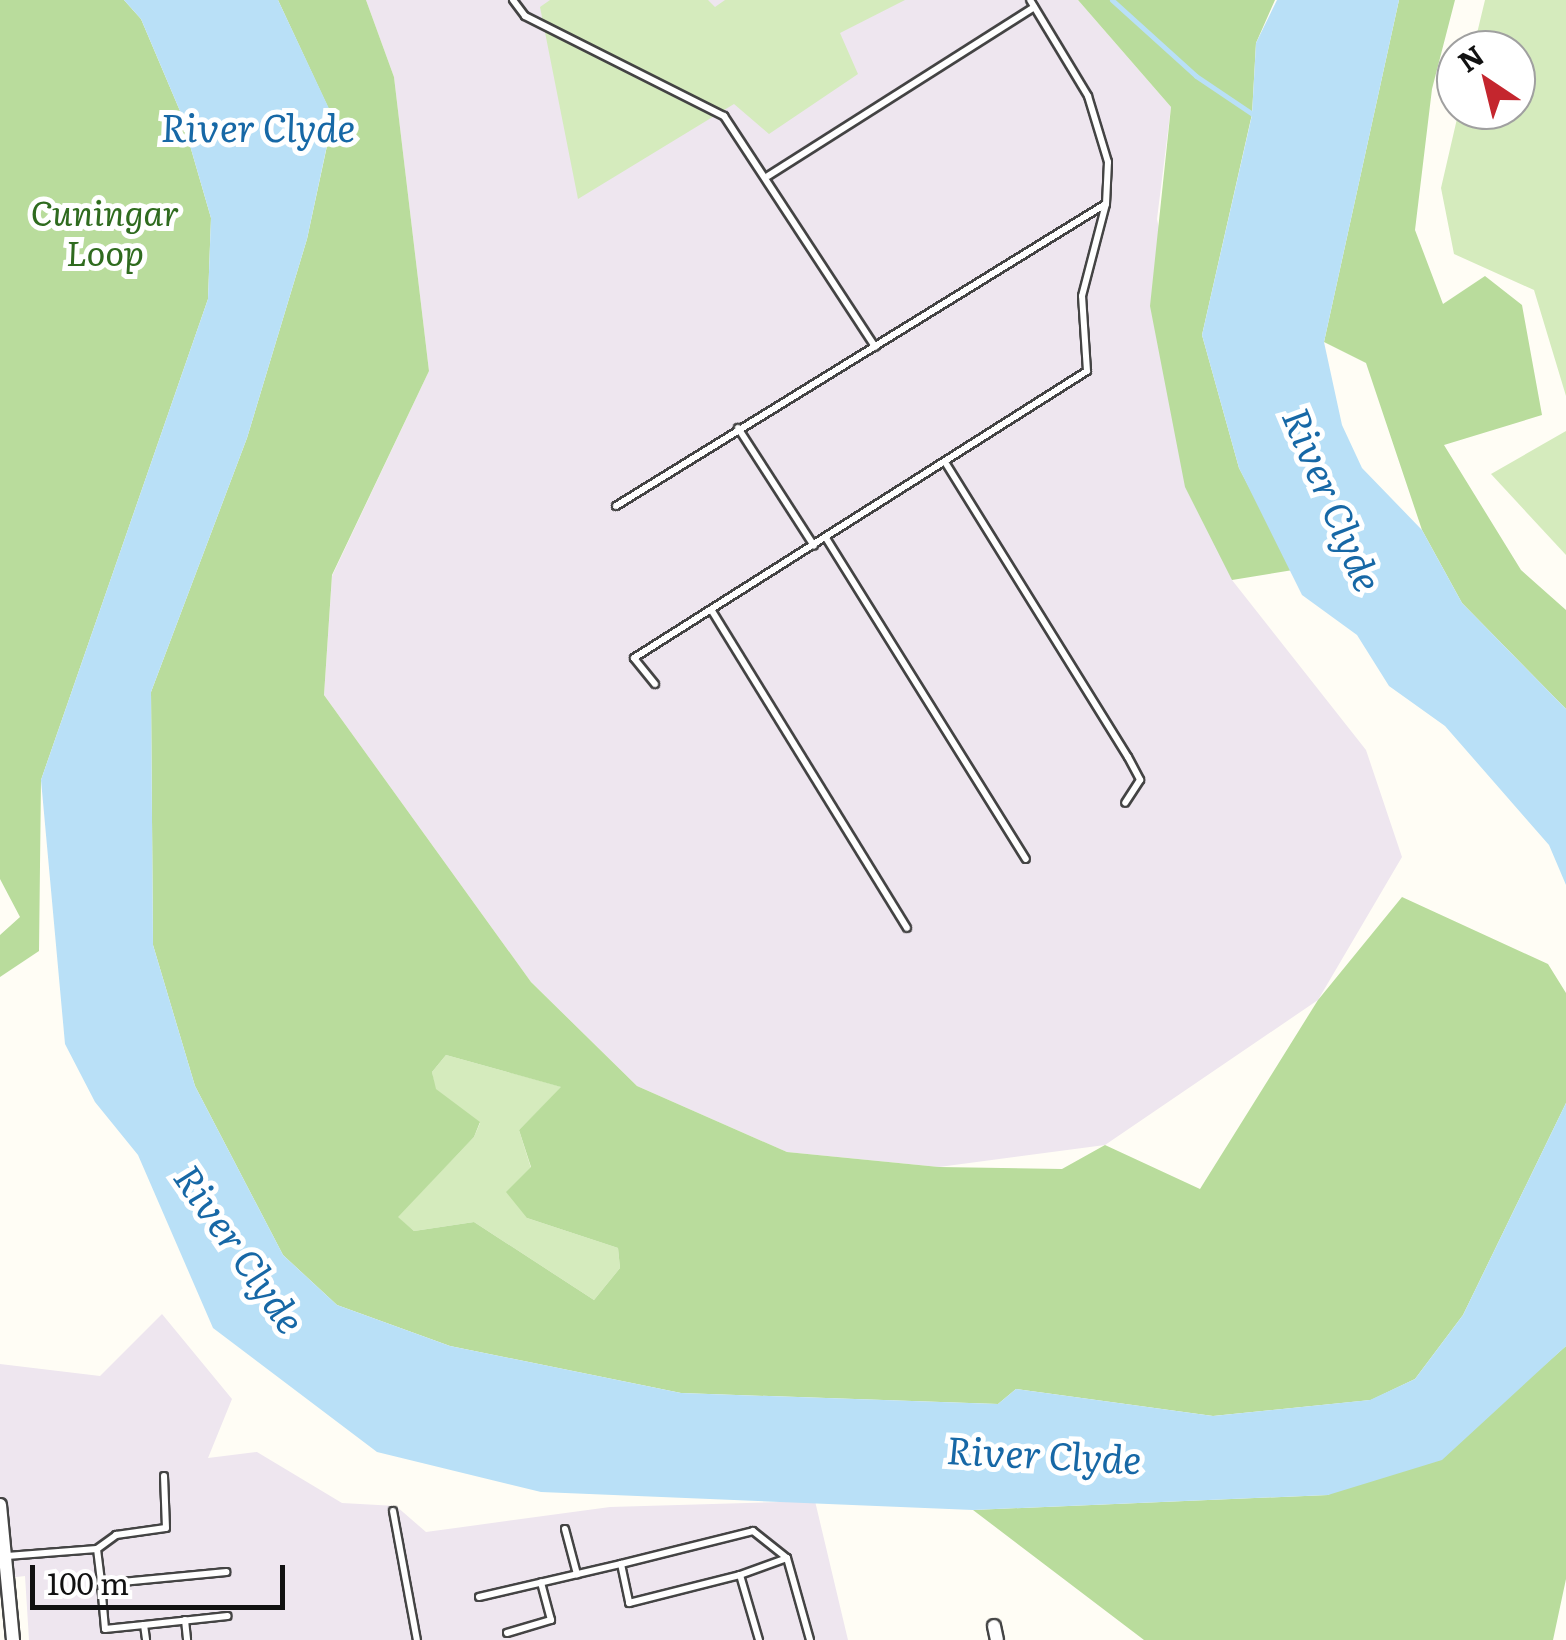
<!DOCTYPE html>
<html>
<head>
<meta charset="utf-8">
<style>
	body { margin:0 }
	#map { position:relative; width:1566px; height:1640px; overflow:hidden; background:#fffdf5; font-family:Literata,serif }
	div>[style] { position:absolute }
	.industrial>* { inset:0; background:#eee6ef }
	.green>* { inset:0; background:#d5ebbd }
	.forest>* { inset:0; background:#b9dc9c }
	.water>* { inset:0; background:#b9e0f7 }
	.stream>* { height:5px; margin:-2.5px; padding:0 2.5px; transform-origin:2.5px; border-radius:2.5px; background:#b9e0f7 }
	.roads { filter:drop-shadow(2px 0 #444) drop-shadow(-2px 0 #444) drop-shadow(0 2px #444) drop-shadow(0 -2px #444) }
	.service>* { height:6px; margin:-3px; padding:0 3px; transform-origin:3px; border-radius:3px; background:#fff }
	.minor>* { height:12px; margin:-6px; padding:0 6px; transform-origin:6px; border-radius:6px; background:#fff }
	span { translate:-50% -50%; white-space:nowrap; text-align:center; line-height:1.15; -webkit-text-stroke:10px #fff; paint-order:stroke }
	.park-label { font-size:35px; color:#2f6b1f; font-style:italic }
	.water-label { font-size:38px; color:#1768a6; font-style:italic }
	.north { position:absolute; left:1436px; top:30px; width:100px; height:100px; box-sizing:border-box; background:#fff; border:2px solid #a0a0a0; border-radius:50%; rotate:325deg; font-size:28px; font-weight:700; line-height:40px; text-align:center; color:#111 }
	.north::after { content:''; display:block; margin:auto; width:35px; height:45px; background:#c4262e; clip-path:polygon(50% 0,100% 100%,50% 72%,0 100%) }
	.scale { position:absolute; left:30px; top:1565px; width:255px; height:45px; box-sizing:border-box; border:5px solid #111; border-top:0; padding-left:12px; font-size:30px; line-height:35px; white-space:nowrap; color:#111; -webkit-text-stroke:8px #fff; paint-order:stroke }
</style>
</head>
<body>
<div id="map">
	<div class="industrial">
		<i style="clip-path:polygon(366px 0,1078px 0,1171px 107px,1157px 219px,1232px 580px,1366px 750px,1402px 857px,1318px 1000px,1105px 1145px,939px 1167px,787px 1152px,637px 1086px,531px 982px,324px 695px,332px 576px,429px 371px,394px 77px)"></i>
		<i style="clip-path:polygon(162px 1314px,232px 1399px,208px 1458px,257px 1452px,342px 1503px,396px 1506px,426px 1532px,610px 1507px,815px 1501px,848px 1640px,29px 1640px,25px 1576px,0 1579px,0 1364px,100px 1376px)"></i>
	</div>
	<div class="green">
		<i style="clip-path:polygon(550px 0,708px 0,715px 7px,725px 0,905px 0,840px 33px,858px 74px,769px 134px,734px 104px,578px 199px,540px 7px)"></i>
		<i style="clip-path:polygon(1485px 0,1566px 0,1566px 396px,1534px 290px,1454px 254px,1441px 188px,1459px 110px,1516px 110px,1516px 50px,1473px 50px)"></i>
		<i style="clip-path:polygon(1566px 431px,1566px 555px,1491px 474px)"></i>
		<i style="clip-path:polygon(446px 1055px,562px 1087px,519px 1130px,531px 1168px,527px 1218px,618px 1248px,620px 1268px,594px 1300px,474px 1222px,414px 1231px,397px 1217px,474px 1137px,480px 1123px,435px 1089px,432px 1072px)"></i>
	</div>
	<div class="forest">
		<i style="clip-path:polygon(0 0,124px 0,141px 19px,180px 111px,211px 218px,208px 299px,41px 780px,39px 951px,0 977px,0 935px,20px 917px,0 879px)"></i>
		<i style="clip-path:polygon(evenodd,278px 0,366px 0,394px 77px,429px 371px,332px 575px,324px 695px,531px 982px,637px 1086px,787px 1152px,939px 1167px,1062px 1169px,1105px 1145px,1200px 1189px,1318px 1000px,1402px 897px,1548px 964px,1566px 993px,1566px 1103px,1463px 1315px,1415px 1379px,1371px 1400px,1213px 1416px,1016px 1389px,998px 1404px,681px 1393px,450px 1346px,337px 1305px,283px 1255px,195px 1086px,153px 945px,151px 692px,247px 438px,307px 239px,333px 118px,278px 0,446px 1055px,561px 1087px,519px 1130px,531px 1167px,506px 1192px,527px 1218px,618px 1248px,620px 1268px,594px 1300px,474px 1222px,414px 1231px,398px 1217px,474px 1137px,480px 1122px,436px 1089px,432px 1072px,446px 1055px)"></i>
		<i style="clip-path:polygon(1078px 0,1275px 0,1256px 43px,1252px 114px,1202px 335px,1239px 468px,1293px 570px,1232px 580px,1185px 487px,1150px 306px,1171px 107px)"></i>
		<i style="clip-path:polygon(1399px 0,1455px 0,1432px 89px,1415px 230px,1443px 304px,1485px 276px,1522px 305px,1542px 415px,1444px 445px,1521px 570px,1566px 610px,1566px 709px,1462px 603px,1422px 530px,1366px 363px,1324px 342px)"></i>
		<i style="clip-path:polygon(1566px 1346px,1566px 1579px,1553px 1640px,1144px 1640px,973px 1510px,1328px 1495px,1541px 1368px)"></i>
	</div>
	<div class="water">
		<i style="clip-path:polygon(124px 0,278px 0,333px 117px,307px 239px,247px 438px,151px 692px,153px 945px,195px 1086px,283px 1255px,337px 1305px,450px 1346px,681px 1393px,998px 1404px,1016px 1389px,1213px 1416px,1370px 1400px,1415px 1379px,1463px 1315px,1566px 1103px,1566px 1346px,1442px 1460px,1328px 1495px,973px 1510px,541px 1492px,377px 1452px,213px 1328px,138px 1155px,95px 1102px,65px 1044px,41px 780px,208px 299px,211px 218px,180px 111px,141px 19px)"></i>
		<i style="clip-path:polygon(1277px 0,1399px 0,1324px 342px,1342px 425px,1362px 468px,1422px 530px,1462px 603px,1566px 709px,1566px 885px,1549px 845px,1445px 726px,1389px 686px,1357px 635px,1302px 595px,1239px 468px,1202px 335px,1252px 115px,1256px 43px)"></i>
	</div>
	<div class="stream">
		<i style="left:1112px;top:0;width:113px;rotate:42.1deg"></i>
		<i style="left:1196px;top:76px;width:73px;rotate:33.9deg"></i>
	</div>
	<div class="roads">
		<div class="service">
			<i style="left:513px;top:0;width:20px;rotate:53deg"></i>
			<i style="left:525px;top:16px;width:223px;rotate:26.7deg"></i>
			<i style="left:724px;top:116px;width:276px;rotate:56.8deg"></i>
			<i style="left:768px;top:176px;width:315px;rotate:-32.4deg"></i>
			<i style="left:738px;top:428px;width:140px;rotate:57.2deg"></i>
			<i style="left:945px;top:462px;width:347px;rotate:58.2deg"></i>
			<i style="left:1128px;top:757px;width:26px;rotate:62deg"></i>
			<i style="left:1140px;top:780px;width:27px;rotate:123deg"></i>
			<i style="left:616px;top:506px;width:573px;rotate:-31.67deg"></i>
			<i style="left:826px;top:538px;width:378px;rotate:58.1deg"></i>
			<i style="left:712px;top:611px;width:372px;rotate:58.4deg"></i>
			<i style="left:655px;top:684px;width:33px;rotate:-129deg"></i>
			<i style="left:634px;top:658px;width:536px;rotate:-32.36deg"></i>
			<i style="left:1087px;top:371px;width:75px;rotate:-93.8deg"></i>
			<i style="left:1082px;top:296px;width:95px;rotate:-75.4deg"></i>
			<i style="left:1106px;top:204px;width:42px;rotate:-87.3deg"></i>
			<i style="left:1108px;top:162px;width:69px;rotate:-106.9deg"></i>
			<i style="left:1088px;top:96px;width:112px;rotate:-121.1deg"></i>
			<i style="left:393px;top:1511px;width:131px;rotate:79.5deg"></i>
			<i style="left:565px;top:1529px;width:47px;rotate:75.1deg"></i>
			<i style="left:97px;top:1549px;width:24px;rotate:-36deg"></i>
			<i style="left:116px;top:1535px;width:50px;rotate:-8deg"></i>
			<i style="left:166px;top:1528px;width:52px;rotate:-92.2deg"></i>
			<i style="left:7px;top:1556px;width:90px;rotate:-4.4deg"></i>
			<i style="left:97px;top:1549px;width:35px;rotate:83deg"></i>
			<i style="left:101px;top:1584px;width:126px;rotate:-5.5deg"></i>
			<i style="left:621px;top:1564px;width:136px;rotate:-14deg"></i>
			<i style="left:753px;top:1531px;width:43px;rotate:38.5deg"></i>
			<i style="left:740px;top:1575px;width:50px;rotate:-19.9deg"></i>
			<i style="left:787px;top:1558px;width:85px;rotate:74.3deg"></i>
			<i style="left:101px;top:1584px;width:45px;rotate:84.9deg"></i>
			<i style="left:105px;top:1629px;width:39px;rotate:-6deg"></i>
			<i style="left:144px;top:1625px;width:15px;rotate:82deg"></i>
			<i style="left:479px;top:1597px;width:146px;rotate:-13.1deg"></i>
			<i style="left:621px;top:1564px;width:40px;rotate:78deg"></i>
			<i style="left:629px;top:1603px;width:114px;rotate:-14.2deg"></i>
			<i style="left:740px;top:1575px;width:68px;rotate:73.7deg"></i>
			<i style="left:185px;top:1620px;width:20px;rotate:84deg"></i>
			<i style="left:144px;top:1625px;width:84px;rotate:-6.1deg"></i>
			<i style="left:507px;top:1633px;width:46px;rotate:-16.5deg"></i>
			<i style="left:551px;top:1620px;width:39px;rotate:-105deg"></i>
		</div>
		<div class="minor">
			<i style="left:0;top:1505px;width:136px;rotate:84.5deg"></i>
			<i style="left:994px;top:1626px;width:14px;rotate:78deg"></i>
		</div>
	</div>
	<div class="park-label">
		<span style="left:105px;top:231px">Cuningar<br>Loop</span>
	</div>
	<div class="water-label">
		<span style="left:258px;top:126px">River Clyde</span>
		<span style="left:1334px;top:499px;rotate:67deg">River Clyde</span>
		<span style="left:241px;top:1248px;rotate:55deg">River Clyde</span>
		<span style="left:1044px;top:1453px;rotate:3deg">River Clyde</span>
	</div>
	<div class="north">N</div>
	<div class="scale">100 m</div>
</div>
</body>
</html>
